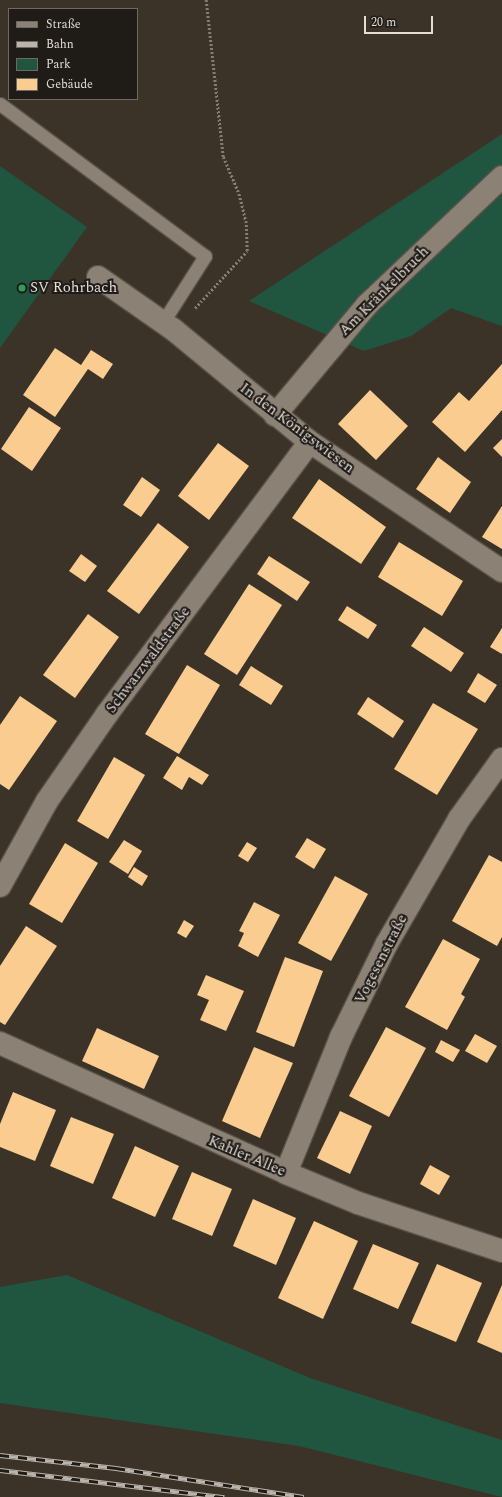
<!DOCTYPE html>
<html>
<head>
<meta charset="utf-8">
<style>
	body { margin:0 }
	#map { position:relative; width:502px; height:1497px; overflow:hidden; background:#3b3328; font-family:Spectral,serif }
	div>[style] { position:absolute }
	.green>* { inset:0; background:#20563f }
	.building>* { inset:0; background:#facc8f }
	.path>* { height:2.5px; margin-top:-1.25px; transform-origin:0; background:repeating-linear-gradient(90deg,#857e75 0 2px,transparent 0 4px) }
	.roads { filter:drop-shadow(1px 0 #585148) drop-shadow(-1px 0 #585148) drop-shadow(0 1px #585148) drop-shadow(0 -1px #585148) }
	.service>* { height:13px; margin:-6.5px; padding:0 6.5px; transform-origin:6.5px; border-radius:6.5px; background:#8b8175 }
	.minor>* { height:22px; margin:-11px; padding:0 11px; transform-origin:11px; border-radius:11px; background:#8b8175 }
	.rail>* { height:4.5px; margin-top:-2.25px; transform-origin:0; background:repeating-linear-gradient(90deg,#1f1b17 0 9px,#bab4ac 0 18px); box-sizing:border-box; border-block:1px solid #bab4ac }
	.dots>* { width:11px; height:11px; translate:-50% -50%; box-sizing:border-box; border:2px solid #1f1b17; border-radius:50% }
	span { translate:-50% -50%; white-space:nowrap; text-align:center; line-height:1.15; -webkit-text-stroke:4px #1f1b17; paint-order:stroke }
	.poi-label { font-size:15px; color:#e3ddd6 }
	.left { translate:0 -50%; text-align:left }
	.street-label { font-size:15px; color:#e3ddd6 }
	.legend { position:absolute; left:8px; top:8px; width:130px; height:92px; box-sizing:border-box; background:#1f1b17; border:1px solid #6d6963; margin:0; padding:5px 7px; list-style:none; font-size:12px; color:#e3ddd6 }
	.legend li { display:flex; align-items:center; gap:8px; height:20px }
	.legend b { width:20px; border:1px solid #6d6963 }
	.scale { position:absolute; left:364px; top:16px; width:69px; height:18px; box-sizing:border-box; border:2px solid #e3ddd6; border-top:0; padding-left:5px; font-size:12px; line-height:14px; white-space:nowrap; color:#e3ddd6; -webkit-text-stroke:3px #1f1b17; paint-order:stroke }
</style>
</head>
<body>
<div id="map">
	<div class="green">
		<i style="clip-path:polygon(502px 134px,502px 326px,451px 308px,411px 336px,364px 351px,249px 301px)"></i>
		<i style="clip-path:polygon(0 166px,87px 227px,0 348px)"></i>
		<i style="clip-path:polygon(67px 1275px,310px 1378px,502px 1440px,502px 1497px,299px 1446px,0 1403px,0 1287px)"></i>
	</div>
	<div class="building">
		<i style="clip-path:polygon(55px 348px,81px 365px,91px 350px,113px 364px,103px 379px,88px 369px,55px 417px,23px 395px)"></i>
		<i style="clip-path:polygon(502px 364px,502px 410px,465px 452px,432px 422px,459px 392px,469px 401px)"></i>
		<i style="clip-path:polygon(370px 390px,408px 426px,376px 460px,338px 424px)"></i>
		<i style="clip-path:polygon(29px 407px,61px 428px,32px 471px,1px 449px)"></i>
		<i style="clip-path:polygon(502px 439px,502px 457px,493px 448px)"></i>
		<i style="clip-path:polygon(218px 443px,249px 466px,209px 520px,178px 496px)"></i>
		<i style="clip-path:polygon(438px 457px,471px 482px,450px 513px,416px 489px)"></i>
		<i style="clip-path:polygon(142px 477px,160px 490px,141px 517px,123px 505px)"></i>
		<i style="clip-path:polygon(319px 479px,386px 527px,361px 564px,292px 518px)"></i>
		<i style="clip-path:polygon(502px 506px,502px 549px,482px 537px)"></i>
		<i style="clip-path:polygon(158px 523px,189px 547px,139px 614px,107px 591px)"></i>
		<i style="clip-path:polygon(399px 542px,463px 581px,442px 616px,378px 577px)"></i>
		<i style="clip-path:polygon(81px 554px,97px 566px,85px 582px,69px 571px)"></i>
		<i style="clip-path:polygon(269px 556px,310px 582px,297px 601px,257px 574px)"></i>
		<i style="clip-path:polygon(249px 584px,282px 605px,237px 675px,204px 654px)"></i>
		<i style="clip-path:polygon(347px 606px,377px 625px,368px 639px,338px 620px)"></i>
		<i style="clip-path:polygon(88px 614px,119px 637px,75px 698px,43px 675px)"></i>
		<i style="clip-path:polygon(424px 627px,464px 653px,451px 672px,411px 646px)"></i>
		<i style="clip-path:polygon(502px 628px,502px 654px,490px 647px)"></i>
		<i style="clip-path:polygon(187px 665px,220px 685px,179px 754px,145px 734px)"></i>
		<i style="clip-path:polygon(251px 666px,283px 686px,271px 705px,239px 685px)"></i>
		<i style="clip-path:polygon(478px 673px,497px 685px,485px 703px,467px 692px)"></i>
		<i style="clip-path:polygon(20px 696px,57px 721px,9px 790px,0 784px,0 725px)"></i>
		<i style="clip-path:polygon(368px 697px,404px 721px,393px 738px,357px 714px)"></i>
		<i style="clip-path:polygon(433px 703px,478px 729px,437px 795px,394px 769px)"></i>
		<i style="clip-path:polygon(177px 756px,209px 775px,202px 785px,189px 777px,182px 790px,163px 778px)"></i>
		<i style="clip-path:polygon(114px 757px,145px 775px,108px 839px,77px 821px)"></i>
		<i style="clip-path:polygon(307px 838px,326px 849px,314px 869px,295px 857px)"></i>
		<i style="clip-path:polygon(124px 840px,142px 851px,128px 874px,109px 862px)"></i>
		<i style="clip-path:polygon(247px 842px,257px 848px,248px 862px,238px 856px)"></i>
		<i style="clip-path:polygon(65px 843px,98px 863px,62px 923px,29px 904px)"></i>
		<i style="clip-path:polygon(489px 855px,502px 862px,502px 937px,497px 946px,452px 921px)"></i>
		<i style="clip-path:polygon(134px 867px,148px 876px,142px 886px,128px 877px)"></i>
		<i style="clip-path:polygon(335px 876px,368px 894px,331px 961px,298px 943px)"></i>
		<i style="clip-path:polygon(254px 902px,280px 915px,258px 957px,238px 946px,244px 933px,239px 931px)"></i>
		<i style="clip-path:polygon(184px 920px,194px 926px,186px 938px,177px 933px)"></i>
		<i style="clip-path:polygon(26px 926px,57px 946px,5px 1025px,0 1022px,0 966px)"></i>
		<i style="clip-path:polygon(443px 939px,480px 959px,461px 994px,465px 997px,447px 1030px,405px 1007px)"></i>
		<i style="clip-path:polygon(285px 957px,323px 971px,294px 1047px,256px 1032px)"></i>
		<i style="clip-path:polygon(206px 975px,244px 991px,226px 1031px,200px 1020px,209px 1000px,197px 995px)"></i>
		<i style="clip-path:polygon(386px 1027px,426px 1048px,389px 1117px,349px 1096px)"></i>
		<i style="clip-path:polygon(97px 1028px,159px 1056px,144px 1089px,82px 1061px)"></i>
		<i style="clip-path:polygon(475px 1034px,497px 1046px,487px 1063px,465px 1051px)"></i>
		<i style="clip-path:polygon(441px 1040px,460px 1050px,453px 1062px,435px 1052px)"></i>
		<i style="clip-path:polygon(254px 1047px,293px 1063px,260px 1138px,222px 1121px)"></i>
		<i style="clip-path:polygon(13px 1092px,56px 1110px,35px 1161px,0 1147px,0 1124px)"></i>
		<i style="clip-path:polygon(340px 1111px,372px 1126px,350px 1174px,317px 1158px)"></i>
		<i style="clip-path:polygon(71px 1117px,114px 1134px,93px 1184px,50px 1166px)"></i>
		<i style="clip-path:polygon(135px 1146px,179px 1166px,155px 1217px,112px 1198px)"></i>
		<i style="clip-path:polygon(430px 1165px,450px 1176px,439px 1195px,420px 1184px)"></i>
		<i style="clip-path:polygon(192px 1172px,232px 1189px,212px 1236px,172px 1219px)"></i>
		<i style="clip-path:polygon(253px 1199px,296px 1218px,276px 1265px,233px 1246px)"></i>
		<i style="clip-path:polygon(314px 1221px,358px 1241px,323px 1319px,278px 1298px)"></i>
		<i style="clip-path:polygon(373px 1244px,419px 1263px,398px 1309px,353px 1289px)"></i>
		<i style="clip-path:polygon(437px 1264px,482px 1283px,456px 1342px,411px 1323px)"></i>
		<i style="clip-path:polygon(502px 1285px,502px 1353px,477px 1342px)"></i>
	</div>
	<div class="path">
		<i style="left:195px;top:308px;width:77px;rotate:-47.6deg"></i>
		<i style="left:247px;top:251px;width:28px;rotate:-92deg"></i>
		<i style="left:246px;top:223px;width:32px;rotate:-104deg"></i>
		<i style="left:238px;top:192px;width:38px;rotate:-113deg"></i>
		<i style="left:223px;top:157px;width:158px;rotate:-96.2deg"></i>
	</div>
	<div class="roads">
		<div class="service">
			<i style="left:0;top:104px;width:255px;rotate:36.6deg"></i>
			<i style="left:205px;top:256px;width:78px;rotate:122.5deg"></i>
		</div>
		<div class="minor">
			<i style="left:98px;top:277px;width:93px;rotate:34.9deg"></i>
			<i style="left:174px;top:330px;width:176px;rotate:39.5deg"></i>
			<i style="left:310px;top:442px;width:231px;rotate:33.9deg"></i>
			<i style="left:275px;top:415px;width:143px;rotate:-50.1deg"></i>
			<i style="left:367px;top:305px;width:186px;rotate:-43.5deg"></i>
			<i style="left:0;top:886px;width:97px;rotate:-61.1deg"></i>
			<i style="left:47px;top:801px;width:106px;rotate:-55.4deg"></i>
			<i style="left:107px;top:714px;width:339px;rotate:-53.3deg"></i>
			<i style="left:0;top:1043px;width:314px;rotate:24.4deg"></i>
			<i style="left:286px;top:1173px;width:78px;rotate:22.6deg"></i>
			<i style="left:358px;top:1203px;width:152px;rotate:18.4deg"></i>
			<i style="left:286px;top:1173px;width:147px;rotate:-68deg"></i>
			<i style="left:341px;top:1037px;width:102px;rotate:-63.9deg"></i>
			<i style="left:386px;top:945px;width:146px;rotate:-59.9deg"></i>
			<i style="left:459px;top:819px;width:74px;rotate:-54.4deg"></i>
		</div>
	</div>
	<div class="rail">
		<i style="left:0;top:1455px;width:117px;rotate:6.4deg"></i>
		<i style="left:116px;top:1468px;width:190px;rotate:8.8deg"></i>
		<i style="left:0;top:1470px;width:226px;rotate:6.9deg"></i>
	</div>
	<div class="dots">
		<i style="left:22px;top:288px;background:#2e9e5b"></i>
	</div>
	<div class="poi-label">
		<span class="left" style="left:30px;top:288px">SV Rohrbach</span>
	</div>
	<div class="street-label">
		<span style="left:384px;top:291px;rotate:-45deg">Am Kränkelbruch</span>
		<span style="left:297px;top:428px;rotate:37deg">In den Königswiesen</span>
		<span style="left:148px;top:660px;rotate:-53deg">Schwarzwaldstraße</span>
		<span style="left:381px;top:959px;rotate:-63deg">Vogesenstraße</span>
		<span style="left:247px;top:1156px;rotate:23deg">Kahler Allee</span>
	</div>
	<ul class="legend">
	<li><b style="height:5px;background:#8b8175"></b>Straße</li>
	<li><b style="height:5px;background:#bab4ac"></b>Bahn</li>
	<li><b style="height:11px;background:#20563f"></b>Park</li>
	<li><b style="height:11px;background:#facc8f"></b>Gebäude</li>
	</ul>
	<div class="scale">20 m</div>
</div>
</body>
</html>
